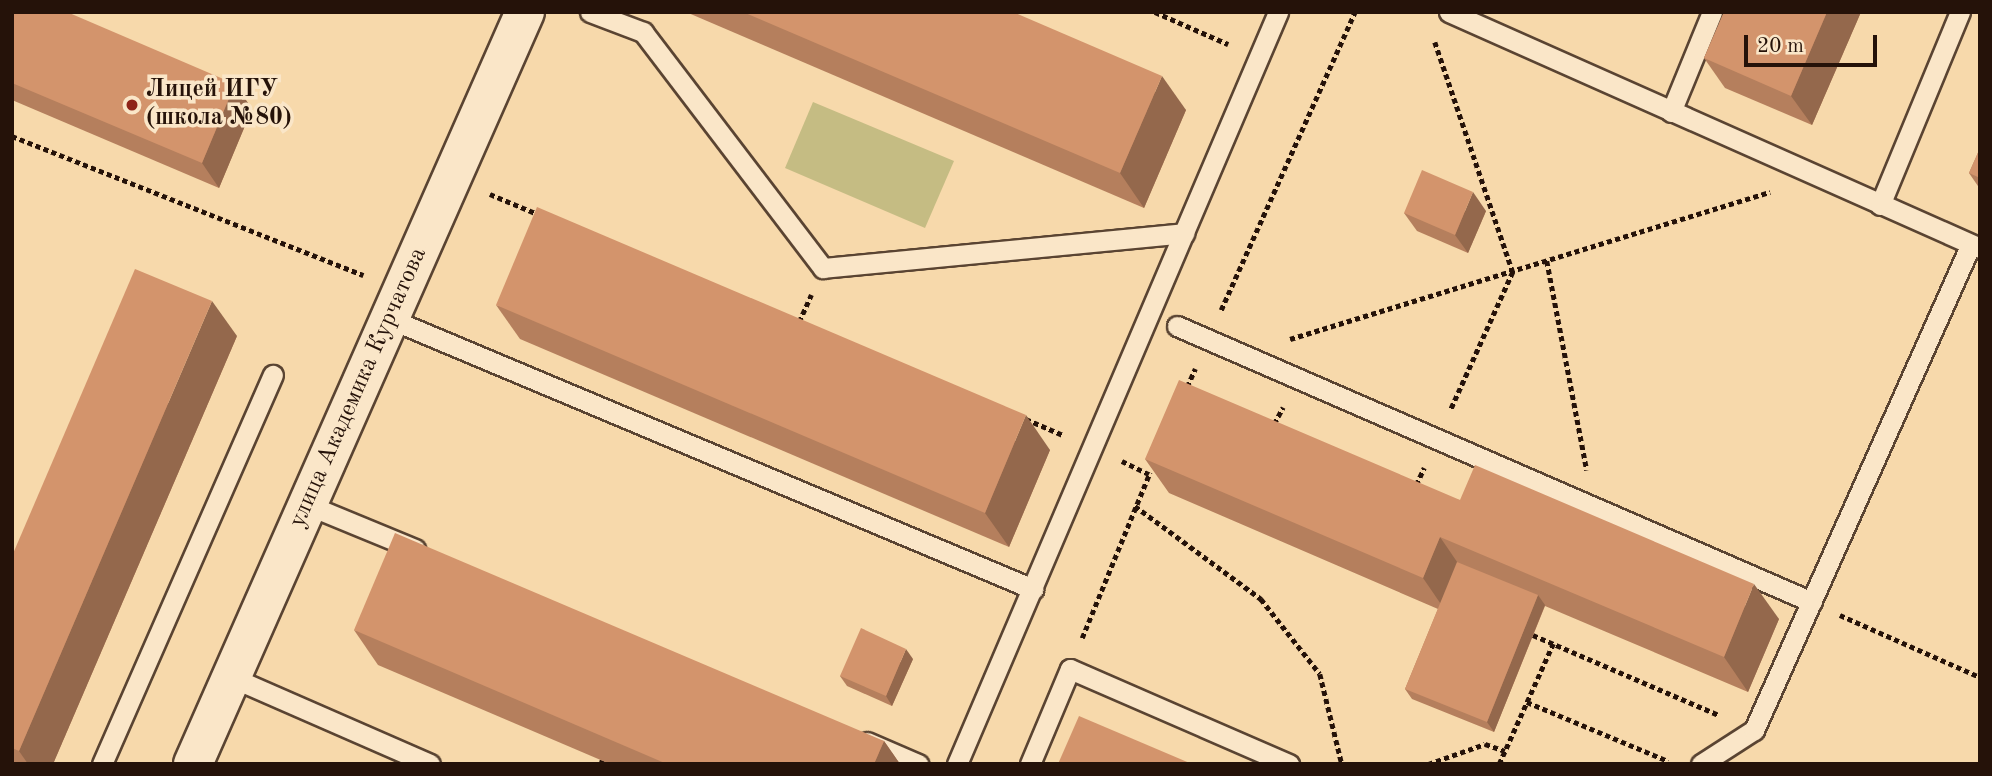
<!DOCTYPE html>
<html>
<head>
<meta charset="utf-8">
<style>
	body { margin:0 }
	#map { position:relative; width:1992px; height:776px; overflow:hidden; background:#f7d9ab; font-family:"Old Standard TT",serif }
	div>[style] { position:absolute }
	.green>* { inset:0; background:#c5bc83 }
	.path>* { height:4.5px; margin-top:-2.25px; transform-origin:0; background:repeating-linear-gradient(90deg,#251209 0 5px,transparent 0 8.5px) }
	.roads { filter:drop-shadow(2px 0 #5a4432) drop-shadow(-2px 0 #5a4432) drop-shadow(0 2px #5a4432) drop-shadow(0 -2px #5a4432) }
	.service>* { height:19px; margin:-9.5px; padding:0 9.5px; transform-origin:9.5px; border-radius:9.5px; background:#fae6c8 }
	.minor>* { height:38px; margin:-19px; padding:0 19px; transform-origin:19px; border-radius:19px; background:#fae6c8 }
	.wall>* { inset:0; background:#b57f5d }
	.shaded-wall>* { inset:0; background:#94684c }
	.building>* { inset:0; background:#d3946c }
	.dots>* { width:19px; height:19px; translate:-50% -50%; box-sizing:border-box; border:4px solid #fae6c8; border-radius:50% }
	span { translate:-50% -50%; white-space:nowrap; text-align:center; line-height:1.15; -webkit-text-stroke:7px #fae6c8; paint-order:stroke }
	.poi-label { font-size:24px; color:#251209; font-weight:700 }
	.left { translate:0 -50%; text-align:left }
	.street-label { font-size:24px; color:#251209 }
	.frame { position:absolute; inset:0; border:14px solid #251209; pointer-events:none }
	.scale { position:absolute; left:1744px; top:35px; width:133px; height:32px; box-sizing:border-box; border:4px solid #251209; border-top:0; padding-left:9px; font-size:21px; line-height:24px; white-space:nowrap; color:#251209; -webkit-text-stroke:5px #fae6c8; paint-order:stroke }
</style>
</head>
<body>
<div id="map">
	<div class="green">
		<i style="clip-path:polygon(813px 102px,954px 161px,925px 228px,785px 168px)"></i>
	</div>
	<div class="path">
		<i style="left:1155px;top:12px;width:80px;rotate:23.7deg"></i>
		<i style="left:1435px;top:42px;width:243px;rotate:71.3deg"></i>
		<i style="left:1513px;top:272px;width:150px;rotate:114.3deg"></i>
		<i style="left:12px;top:136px;width:378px;rotate:21.6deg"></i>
		<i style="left:490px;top:194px;width:54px;rotate:22.8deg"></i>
		<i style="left:1547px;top:261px;width:213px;rotate:79.2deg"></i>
		<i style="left:1221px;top:310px;width:327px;rotate:-65.8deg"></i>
		<i style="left:799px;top:322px;width:30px;rotate:-66deg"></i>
		<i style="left:1290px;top:339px;width:502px;rotate:-17.03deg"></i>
		<i style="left:1187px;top:387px;width:20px;rotate:-66deg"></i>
		<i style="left:1026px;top:419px;width:40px;rotate:23.4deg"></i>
		<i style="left:1274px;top:424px;width:19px;rotate:-62deg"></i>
		<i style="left:1122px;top:461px;width:30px;rotate:26deg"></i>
		<i style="left:1416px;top:485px;width:19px;rotate:-65deg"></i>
		<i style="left:1135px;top:506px;width:157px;rotate:36.4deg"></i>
		<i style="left:1261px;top:599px;width:95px;rotate:51.8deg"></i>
		<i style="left:1320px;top:674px;width:93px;rotate:76.3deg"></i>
		<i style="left:1840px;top:615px;width:153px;rotate:23.9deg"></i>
		<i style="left:1533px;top:635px;width:202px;rotate:23.3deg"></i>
		<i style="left:1082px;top:638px;width:179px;rotate:-67.7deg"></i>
		<i style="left:1527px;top:702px;width:153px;rotate:22.7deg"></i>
		<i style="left:601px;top:764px;width:4px;rotate:-76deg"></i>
		<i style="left:1428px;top:764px;width:60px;rotate:-19.3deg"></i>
		<i style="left:1485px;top:744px;width:21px;rotate:19deg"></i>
		<i style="left:1499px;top:764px;width:132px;rotate:-65.8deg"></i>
	</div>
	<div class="roads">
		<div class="service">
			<i style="left:590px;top:12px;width:57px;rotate:20.7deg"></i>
			<i style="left:643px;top:32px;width:297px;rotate:52.7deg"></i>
			<i style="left:823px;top:268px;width:363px;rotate:-5.5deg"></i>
			<i style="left:1449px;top:12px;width:581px;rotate:23.96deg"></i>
			<i style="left:1671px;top:112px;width:108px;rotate:-67.7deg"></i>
			<i style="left:1880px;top:205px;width:209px;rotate:-67.5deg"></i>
			<i style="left:388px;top:318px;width:700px;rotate:22.79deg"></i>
			<i style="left:1177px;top:326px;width:692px;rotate:23.49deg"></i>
			<i style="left:308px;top:505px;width:116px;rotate:22.4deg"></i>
			<i style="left:231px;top:677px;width:217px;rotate:23.6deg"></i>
			<i style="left:867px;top:742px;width:56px;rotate:23.3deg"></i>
			<i style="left:102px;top:764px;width:425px;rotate:-66.3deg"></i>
			<i style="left:957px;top:764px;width:818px;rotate:-66.88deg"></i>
			<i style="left:1030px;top:764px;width:103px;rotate:-67.2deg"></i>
			<i style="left:1070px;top:669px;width:239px;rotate:23.5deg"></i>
			<i style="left:1701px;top:764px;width:63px;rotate:-32.7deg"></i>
			<i style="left:1754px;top:730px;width:532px;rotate:-65.94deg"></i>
		</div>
		<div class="minor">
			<i style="left:193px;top:764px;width:822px;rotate:-66.18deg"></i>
		</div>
	</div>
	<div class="wall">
		<i style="clip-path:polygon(12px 12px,235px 84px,252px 109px,219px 188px,12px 100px)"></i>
		<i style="clip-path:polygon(686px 12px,1013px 12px,1186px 110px,1144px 208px)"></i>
		<i style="clip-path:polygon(1724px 12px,1861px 12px,1812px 125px,1725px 88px,1704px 58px)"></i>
		<i style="clip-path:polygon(1980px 148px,1980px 189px,1969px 173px)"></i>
		<i style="clip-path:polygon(1486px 211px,1468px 253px,1417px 231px,1404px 213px)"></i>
		<i style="clip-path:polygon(496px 305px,1050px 450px,1009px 547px,520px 339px)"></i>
		<i style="clip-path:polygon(237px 336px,53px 764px,12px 764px,12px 556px)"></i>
		<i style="clip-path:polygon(1145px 459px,1460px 500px,1779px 619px,1748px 692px,1545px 606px,1494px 732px,1412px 699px,1405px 689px,1438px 609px,1169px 493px)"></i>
		<i style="clip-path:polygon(354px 630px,884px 741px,900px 764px,610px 764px,378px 665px)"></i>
		<i style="clip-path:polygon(913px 659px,892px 706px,847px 686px,840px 676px)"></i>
	</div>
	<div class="shaded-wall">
		<i style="clip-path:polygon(1827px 12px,1861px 12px,1812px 125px,1791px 96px)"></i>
		<i style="clip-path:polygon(1162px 76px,1186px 110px,1144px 208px,1120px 173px)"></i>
		<i style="clip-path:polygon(235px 84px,252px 109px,219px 188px,202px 163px)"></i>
		<i style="clip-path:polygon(1473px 192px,1486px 211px,1468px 253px,1455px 235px)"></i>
		<i style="clip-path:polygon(212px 301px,237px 336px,53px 764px,28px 764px,19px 751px)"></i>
		<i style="clip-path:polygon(1026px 415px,1050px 450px,1009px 547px,985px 513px)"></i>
		<i style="clip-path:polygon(1440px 537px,1464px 572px,1447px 613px,1423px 578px)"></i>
		<i style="clip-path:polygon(1754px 584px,1779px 619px,1748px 692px,1724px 657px)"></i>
		<i style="clip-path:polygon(1538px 595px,1545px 605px,1494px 732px,1487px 722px)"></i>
		<i style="clip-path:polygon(906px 649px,913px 659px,892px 706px,886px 696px)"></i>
		<i style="clip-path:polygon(884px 741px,900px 764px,874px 764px)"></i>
	</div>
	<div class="building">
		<i style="clip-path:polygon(12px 12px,67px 12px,235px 84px,202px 163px,12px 83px)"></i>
		<i style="clip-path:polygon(743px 12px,1013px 12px,1162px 76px,1120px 173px)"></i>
		<i style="clip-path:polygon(1724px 12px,1827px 12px,1791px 96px,1704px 58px)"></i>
		<i style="clip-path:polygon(1980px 148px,1980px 178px,1969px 173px)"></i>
		<i style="clip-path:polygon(1422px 170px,1473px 192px,1455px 235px,1404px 213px)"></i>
		<i style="clip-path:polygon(537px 207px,1026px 415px,985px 513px,496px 305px)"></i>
		<i style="clip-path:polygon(135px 269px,212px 301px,19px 751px,12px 748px,12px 556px)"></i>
		<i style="clip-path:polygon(1179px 380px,1460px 500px,1475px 465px,1754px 584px,1724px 657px,1440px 537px,1423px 578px,1145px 459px)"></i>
		<i style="clip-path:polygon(395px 533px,884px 741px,874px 764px,667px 764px,354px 630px)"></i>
		<i style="clip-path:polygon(1457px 562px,1538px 595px,1487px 722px,1405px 689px)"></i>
		<i style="clip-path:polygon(861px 628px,906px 649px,886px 696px,840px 676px)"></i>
		<i style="clip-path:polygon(1079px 716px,1192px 764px,1058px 764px)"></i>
	</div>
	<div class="dots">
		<i style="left:132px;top:105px;background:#8f2418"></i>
	</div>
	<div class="poi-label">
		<span class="left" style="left:146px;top:105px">Лицей ИГУ<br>(школа №80)</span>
	</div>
	<div class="street-label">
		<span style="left:359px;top:388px;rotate:-66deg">улица Академика Курчатова</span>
	</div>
	<div class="frame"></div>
	<div class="scale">20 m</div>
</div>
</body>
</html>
